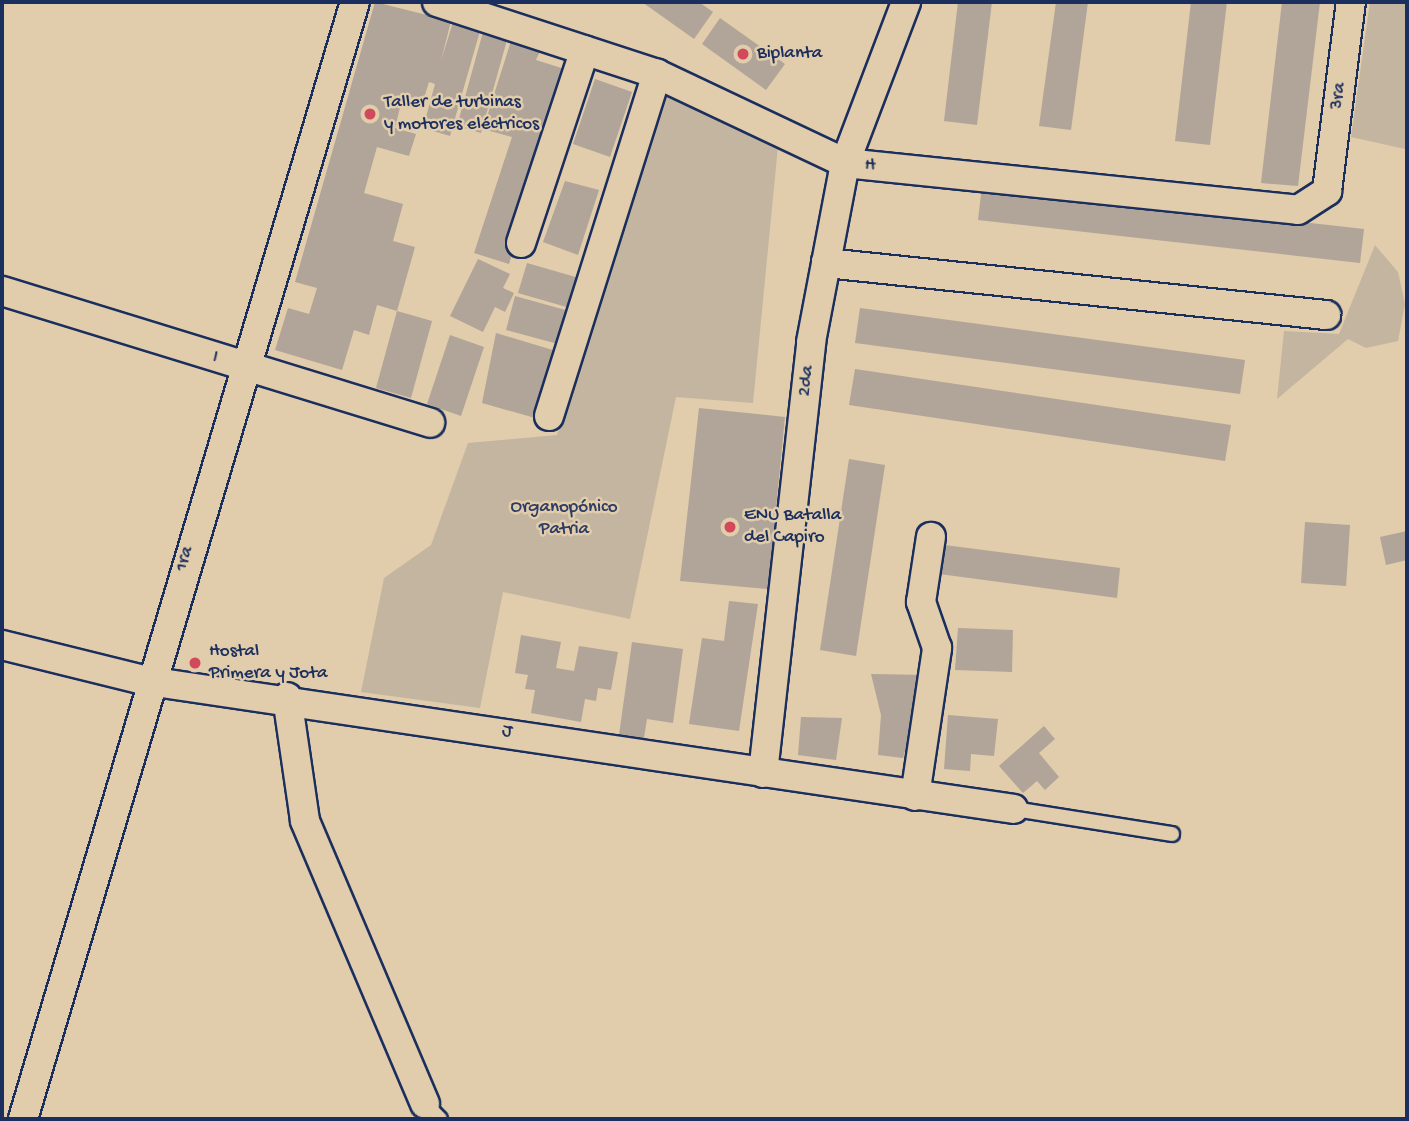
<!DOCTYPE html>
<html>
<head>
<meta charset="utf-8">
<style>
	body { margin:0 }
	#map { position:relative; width:1409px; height:1121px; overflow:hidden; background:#e1ccab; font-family:"Gochi Hand",sans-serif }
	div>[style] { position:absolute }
	.green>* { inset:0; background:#c4b5a0 }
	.building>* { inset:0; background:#b0a598 }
	.roads { filter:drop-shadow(2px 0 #1b2f5e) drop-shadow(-2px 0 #1b2f5e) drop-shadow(0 2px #1b2f5e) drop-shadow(0 -2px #1b2f5e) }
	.lane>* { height:14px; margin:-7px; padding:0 7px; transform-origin:7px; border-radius:7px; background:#e1ccab }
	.street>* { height:28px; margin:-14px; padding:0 14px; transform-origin:14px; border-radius:14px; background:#e1ccab }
	.dots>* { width:19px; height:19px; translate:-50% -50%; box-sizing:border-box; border:4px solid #e1ccab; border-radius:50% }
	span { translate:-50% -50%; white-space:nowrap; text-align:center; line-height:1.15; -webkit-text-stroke:5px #e1ccab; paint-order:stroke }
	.poi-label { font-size:19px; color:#1b2f5e }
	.left { translate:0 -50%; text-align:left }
	.street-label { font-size:19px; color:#1b2f5e }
	.park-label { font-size:19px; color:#2c3c65 }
	.frame { position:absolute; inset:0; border:4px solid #1b2f5e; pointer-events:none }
</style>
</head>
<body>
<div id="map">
	<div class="green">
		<i style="clip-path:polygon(1370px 2px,1407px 2px,1405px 149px,1351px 137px)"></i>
		<i style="clip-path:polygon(667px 91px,779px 136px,753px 403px,676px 397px,630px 619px,503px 592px,480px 708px,361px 692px,384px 578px,431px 545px,468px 443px,557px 435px)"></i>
		<i style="clip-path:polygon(1375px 245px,1398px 272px,1405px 304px,1398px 341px,1366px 348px,1348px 339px,1277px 399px,1284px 331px,1339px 334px)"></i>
	</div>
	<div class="building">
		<i style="clip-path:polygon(375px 2px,451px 21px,441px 61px,453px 22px,480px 31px,450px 136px,423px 128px,435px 84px,429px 82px,423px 101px,403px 95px,395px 128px,416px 134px,409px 156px,377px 147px,364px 193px,403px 204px,393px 241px,415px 247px,397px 311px,377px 305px,369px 335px,354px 330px,342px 370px,275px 350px,288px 308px,309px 314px,317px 288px,295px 282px)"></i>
		<i style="clip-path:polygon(642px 2px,699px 2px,713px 12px,694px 39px)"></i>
		<i style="clip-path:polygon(958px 2px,992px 2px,977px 125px,944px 121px)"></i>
		<i style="clip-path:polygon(1056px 2px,1088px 2px,1071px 130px,1039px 126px)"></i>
		<i style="clip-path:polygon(1191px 2px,1227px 2px,1210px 145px,1175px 141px)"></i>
		<i style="clip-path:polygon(1282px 2px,1320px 2px,1298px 186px,1261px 183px)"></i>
		<i style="clip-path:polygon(720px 18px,785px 64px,766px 90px,702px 44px)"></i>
		<i style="clip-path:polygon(483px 32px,507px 40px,481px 133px,457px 126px)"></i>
		<i style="clip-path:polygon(511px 41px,540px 51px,536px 60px,571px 71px,509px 264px,474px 253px,512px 137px,483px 129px)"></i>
		<i style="clip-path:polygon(595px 79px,632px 92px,610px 157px,573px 144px)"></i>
		<i style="clip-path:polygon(565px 181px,599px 190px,578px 255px,543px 242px)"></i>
		<i style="clip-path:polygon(982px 186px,1364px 229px,1360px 263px,978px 220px)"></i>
		<i style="clip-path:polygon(478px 259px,510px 274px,503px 288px,514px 293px,505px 312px,495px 307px,483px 332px,450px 316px)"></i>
		<i style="clip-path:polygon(527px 263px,579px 278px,570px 308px,518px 293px)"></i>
		<i style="clip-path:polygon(515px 296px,569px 311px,558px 344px,506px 330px)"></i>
		<i style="clip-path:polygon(860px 308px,1245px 360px,1240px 394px,855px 343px)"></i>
		<i style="clip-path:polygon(397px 311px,432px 321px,411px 398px,376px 388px)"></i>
		<i style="clip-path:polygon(496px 333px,556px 351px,535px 418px,482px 403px)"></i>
		<i style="clip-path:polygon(450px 335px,484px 347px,461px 416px,427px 404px)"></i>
		<i style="clip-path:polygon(855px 369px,1231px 425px,1225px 461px,849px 405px)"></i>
		<i style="clip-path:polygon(699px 408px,785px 417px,768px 589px,680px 581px)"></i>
		<i style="clip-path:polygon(849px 459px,885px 465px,856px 656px,820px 650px)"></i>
		<i style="clip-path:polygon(1305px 522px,1350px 525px,1346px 586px,1301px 583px)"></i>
		<i style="clip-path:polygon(1407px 531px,1407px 560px,1386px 565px,1380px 537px)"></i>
		<i style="clip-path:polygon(937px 544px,1120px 568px,1117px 598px,932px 573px)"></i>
		<i style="clip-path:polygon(729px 601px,758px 604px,739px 731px,689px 724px,702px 638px,724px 641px)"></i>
		<i style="clip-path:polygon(958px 628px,1013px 630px,1012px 672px,955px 670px)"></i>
		<i style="clip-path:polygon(521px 635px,561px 642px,556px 668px,574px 671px,579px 646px,618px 652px,611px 690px,598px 688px,596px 701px,585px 699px,581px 722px,531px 713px,535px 690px,525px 689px,528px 675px,515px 673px)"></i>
		<i style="clip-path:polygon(632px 642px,683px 649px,673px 723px,647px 719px,644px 738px,619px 735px)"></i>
		<i style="clip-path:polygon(871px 674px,927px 675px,903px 758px,878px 755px,881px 715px)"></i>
		<i style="clip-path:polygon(948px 715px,998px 719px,994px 756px,971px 754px,970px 771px,944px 769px)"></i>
		<i style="clip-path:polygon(801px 717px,842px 718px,836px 760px,798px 755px)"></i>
		<i style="clip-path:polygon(1044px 726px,1055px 739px,1039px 753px,1059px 777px,1045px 790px,1037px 781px,1023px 793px,999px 766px)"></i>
	</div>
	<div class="roads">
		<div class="lane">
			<i style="left:1014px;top:809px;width:160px;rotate:9deg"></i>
			<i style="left:425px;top:1104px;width:21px;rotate:45deg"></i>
		</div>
		<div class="street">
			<i style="left:437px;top:2px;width:231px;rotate:18.1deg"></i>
			<i style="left:657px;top:74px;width:208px;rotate:25.3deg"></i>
			<i style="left:845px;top:163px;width:455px;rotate:5.9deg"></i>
			<i style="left:1298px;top:210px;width:35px;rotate:-33deg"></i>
			<i style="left:1327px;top:191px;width:191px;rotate:-82.8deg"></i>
			<i style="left:521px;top:243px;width:203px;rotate:-71.7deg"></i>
			<i style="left:826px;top:263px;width:503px;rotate:5.94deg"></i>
			<i style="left:2px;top:291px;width:448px;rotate:17.1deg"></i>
			<i style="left:549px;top:416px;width:359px;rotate:-72.5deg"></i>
			<i style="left:2px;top:645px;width:150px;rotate:13.9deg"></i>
			<i style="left:148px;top:681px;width:875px;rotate:8.41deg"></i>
			<i style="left:287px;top:697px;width:125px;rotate:81.7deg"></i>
			<i style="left:305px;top:821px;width:307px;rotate:67deg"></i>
			<i style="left:763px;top:773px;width:434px;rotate:-83.6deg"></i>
			<i style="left:811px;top:342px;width:80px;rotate:-79.2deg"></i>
			<i style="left:826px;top:263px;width:102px;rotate:-79.2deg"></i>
			<i style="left:845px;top:163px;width:172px;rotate:-69.2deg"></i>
			<i style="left:915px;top:796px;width:150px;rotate:-81.5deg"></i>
			<i style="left:937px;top:648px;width:49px;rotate:-109.2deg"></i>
			<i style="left:921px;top:602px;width:66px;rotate:-81.3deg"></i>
			<i style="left:23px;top:1119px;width:1165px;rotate:-73.45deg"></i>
		</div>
	</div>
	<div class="dots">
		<i style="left:743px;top:54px;background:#d1495b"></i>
		<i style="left:370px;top:114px;background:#d1495b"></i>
		<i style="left:730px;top:527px;background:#d1495b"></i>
		<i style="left:195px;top:663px;background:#d1495b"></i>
	</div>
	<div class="poi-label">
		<span class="left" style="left:757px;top:54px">Biplanta</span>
		<span class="left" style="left:384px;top:114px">Taller de turbinas<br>y motores eléctricos</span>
		<span class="left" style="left:744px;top:527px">ENU Batalla<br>del Capiro</span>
		<span class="left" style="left:209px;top:663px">Hostal<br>Primera y Jota</span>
	</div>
	<div class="street-label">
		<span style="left:1339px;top:96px;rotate:-83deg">3ra</span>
		<span style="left:870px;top:166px;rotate:6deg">H</span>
		<span style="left:215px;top:358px;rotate:17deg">I</span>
		<span style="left:807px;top:381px;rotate:-84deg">2da</span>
		<span style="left:185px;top:559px;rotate:-73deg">1ra</span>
		<span style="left:507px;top:732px;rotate:9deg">J</span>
	</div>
	<div class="park-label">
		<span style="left:564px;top:519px">Organopónico<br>Patria</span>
	</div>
	<div class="frame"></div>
</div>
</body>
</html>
